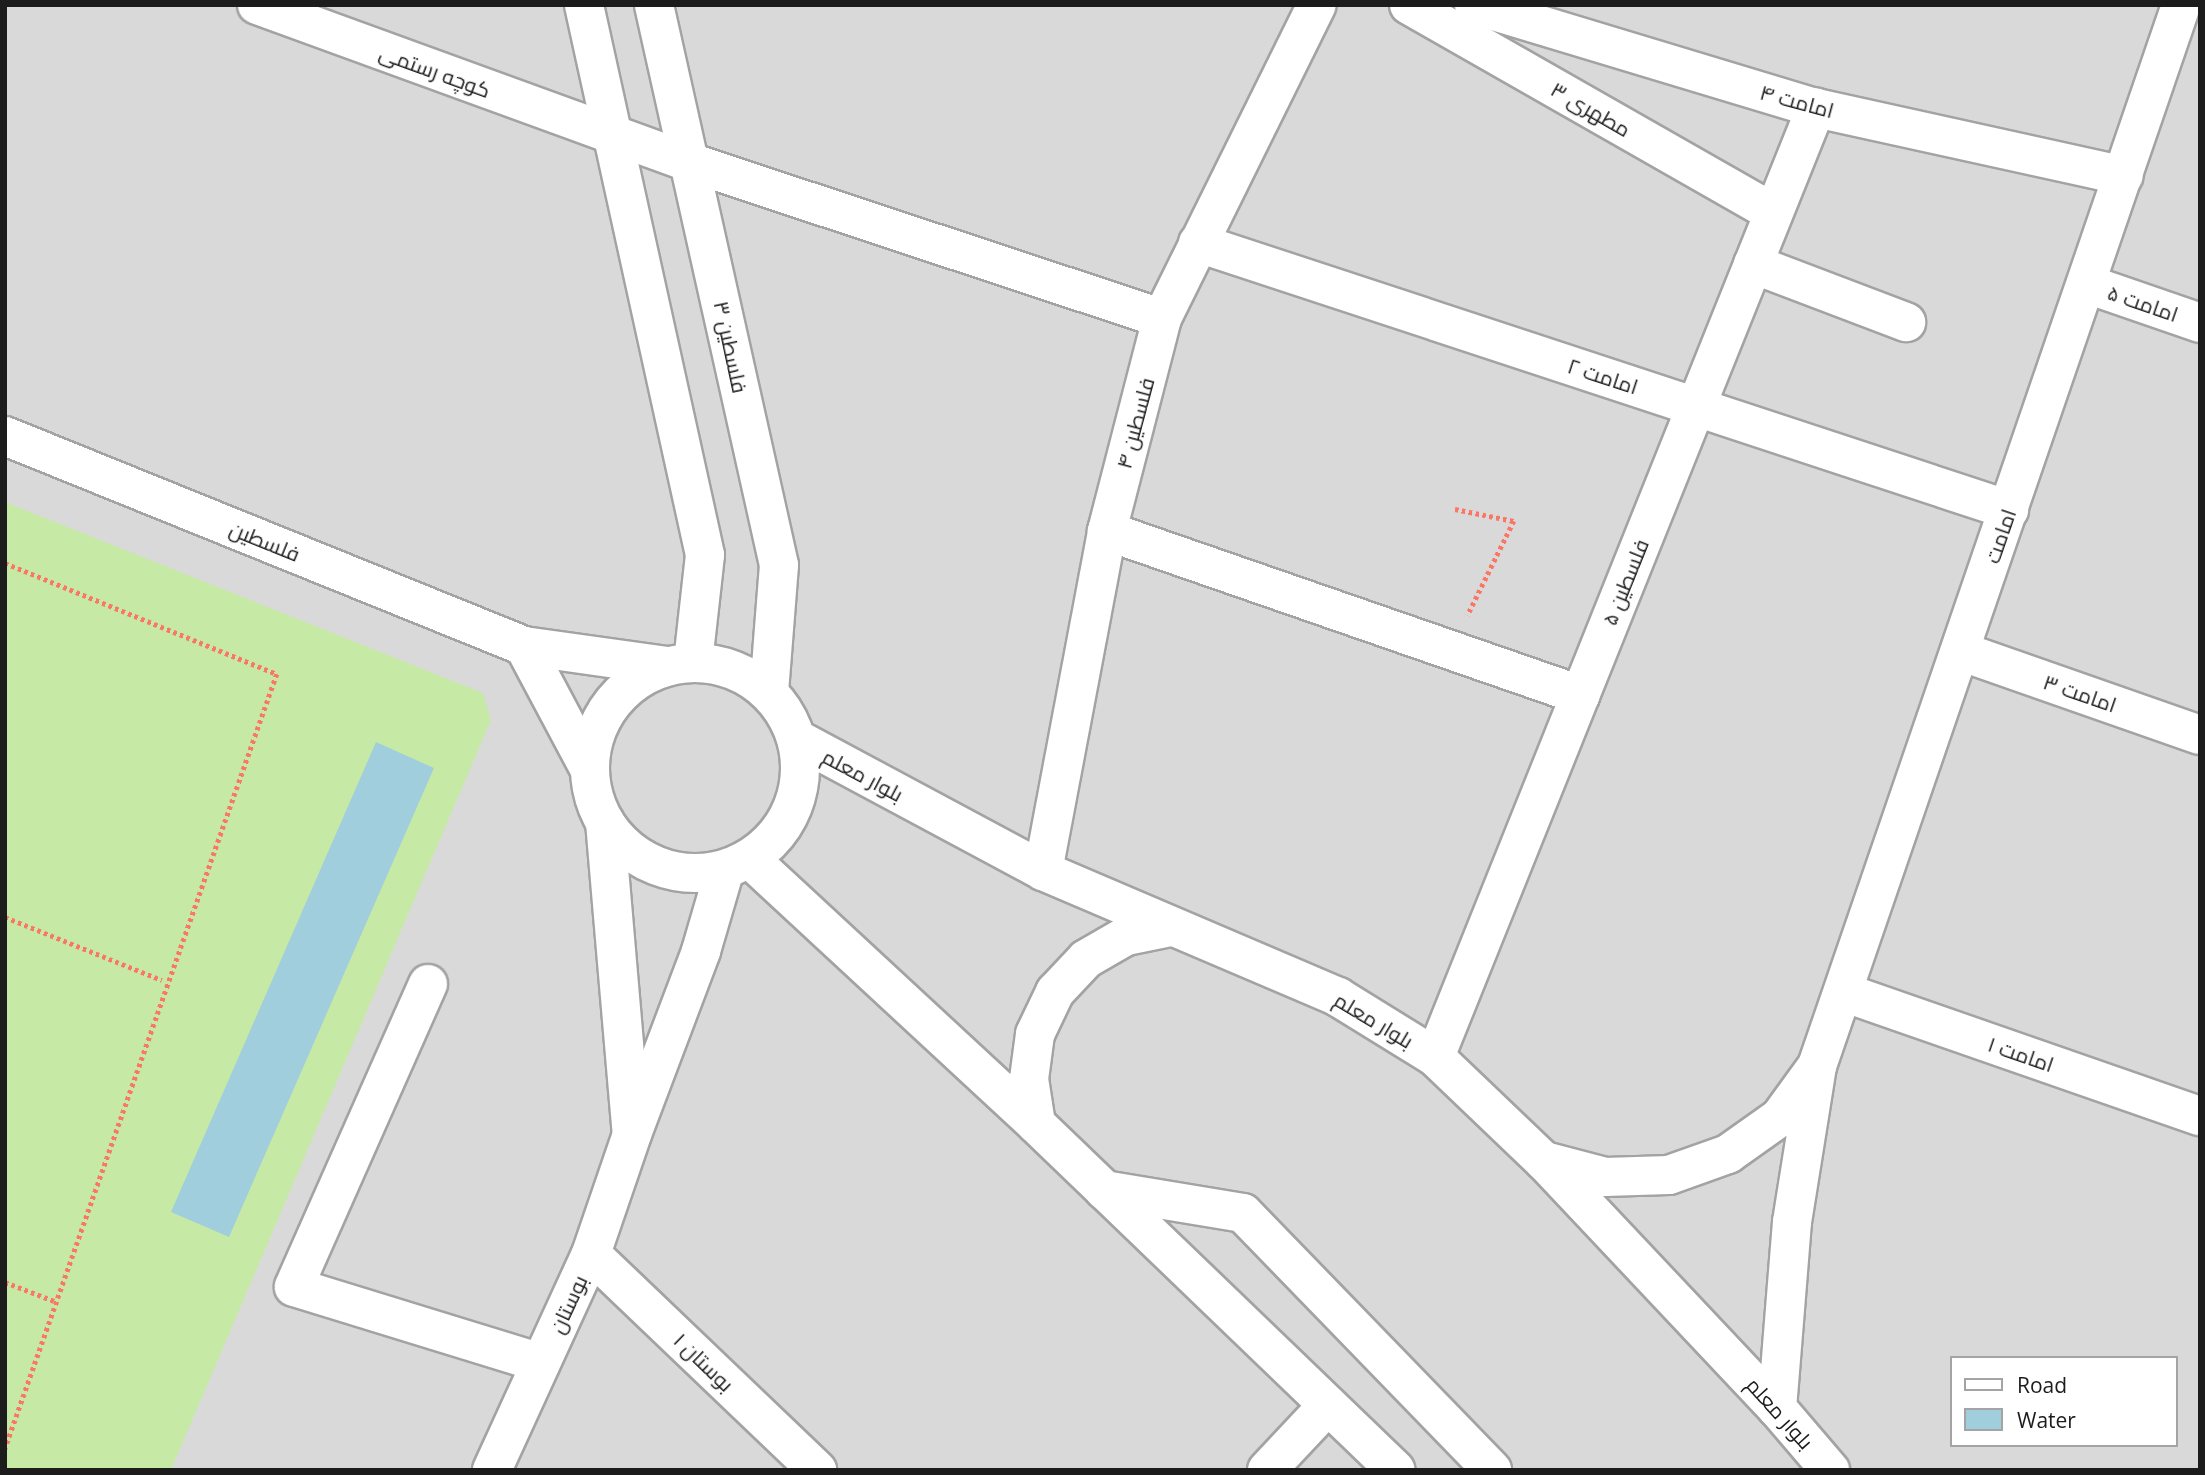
<!DOCTYPE html>
<html>
<head>
<meta charset="utf-8">
<style>
	body { margin:0 }
	#map { position:relative; width:2205px; height:1475px; overflow:hidden; background:#eeeae1; font-family:"Open Sans",Cairo,sans-serif }
	div>[style] { position:absolute }
	.residential>* { inset:0; background:#dad9d9 }
	.grass>* { inset:0; background:#c6e9a6 }
	.water>* { inset:0; background:#a1cedc }
	.path>* { height:4.5px; margin-top:-2.25px; transform-origin:0; background:repeating-linear-gradient(90deg,#fb7765 0 3.5px,transparent 0 7px) }
	.roads { filter:drop-shadow(2px 0 #a3a3a3) drop-shadow(-2px 0 #a3a3a3) drop-shadow(0 2px #a3a3a3) drop-shadow(0 -2px #a3a3a3) }
	.minor>* { height:38px; margin:-19px; padding:0 19px; transform-origin:19px; border-radius:19px; background:#fff }
	.minor>.ring { margin:-19px; padding:0; box-sizing:content-box; background:none; border:38px solid #fff; border-radius:50% }
	span { translate:-50% -50%; white-space:nowrap; text-align:center; line-height:1.15; -webkit-text-stroke:5px #fff; paint-order:stroke }
	.street-label { font-size:21px; color:#1c1c1c }
	.frame { position:absolute; inset:0; border:7px solid #1c1c1c; pointer-events:none }
	.legend { position:absolute; left:1950px; top:1356px; width:228px; height:91px; box-sizing:border-box; background:#fff; border:2px solid #a4a4a4; margin:0; padding:9px 12px; list-style:none; font-size:21px; color:#1c1c1c }
	.legend li { display:flex; align-items:center; gap:14px; height:35px }
	.legend b { width:35px; border:2px solid #a4a4a4 }
</style>
</head>
<body>
<div id="map">
	<div class="residential">
		<i style="clip-path:polygon(evenodd,5px 5px,2200px 5px,2200px 1470px,5px 1470px,5px 5px,1951px 1358px,2175px 1358px,2175px 1445px,1951px 1445px,1951px 1358px)"></i>
	</div>
	<div class="grass">
		<i style="clip-path:polygon(5px 502px,483px 693px,491px 720px,171px 1470px,5px 1470px)"></i>
	</div>
	<div class="water">
		<i style="clip-path:polygon(376px 742px,434px 768px,229px 1237px,171px 1212px)"></i>
	</div>
	<div class="path">
		<i style="left:1455px;top:509px;width:60px;rotate:11.5deg"></i>
		<i style="left:1514px;top:521px;width:105px;rotate:116.1deg"></i>
		<i style="left:5px;top:563px;width:294px;rotate:22.2deg"></i>
		<i style="left:277px;top:674px;width:821px;rotate:109.34deg"></i>
		<i style="left:5px;top:917px;width:169px;rotate:21.9deg"></i>
		<i style="left:5px;top:1282px;width:56px;rotate:21deg"></i>
	</div>
	<div class="roads">
		<div class="minor">
			<i style="left:257px;top:5px;width:463px;rotate:20deg"></i>
			<i style="left:692px;top:163px;width:495px;rotate:18.3deg"></i>
			<i style="left:584px;top:5px;width:563px;rotate:77.59deg"></i>
			<i style="left:705px;top:555px;width:108px;rotate:96.4deg"></i>
			<i style="left:654px;top:5px;width:574px;rotate:77.42deg"></i>
			<i style="left:779px;top:565px;width:127px;rotate:94.5deg"></i>
			<i style="left:1409px;top:5px;width:419px;rotate:29.7deg"></i>
			<i style="left:1474px;top:5px;width:357px;rotate:16.8deg"></i>
			<i style="left:1816px;top:108px;width:315px;rotate:12.4deg"></i>
			<i style="left:1198px;top:243px;width:854px;rotate:18.22deg"></i>
			<i style="left:1753px;top:264px;width:164px;rotate:20.8deg"></i>
			<i style="left:2087px;top:284px;width:120px;rotate:19deg"></i>
			<i style="left:5px;top:436px;width:560px;rotate:22.03deg"></i>
			<i style="left:524px;top:646px;width:143px;rotate:8deg"></i>
			<i style="left:1107px;top:531px;width:501px;rotate:19.12deg"></i>
			<i style="left:524px;top:646px;width:140px;rotate:62deg"></i>
			<i style="left:1960px;top:651px;width:254px;rotate:19.3deg"></i>
			<i class="ring" style="left:590px;top:663px;width:172px;height:172px"></i>
			<i style="left:797px;top:739px;width:279px;rotate:28.2deg"></i>
			<i style="left:1043px;top:871px;width:321px;rotate:23.1deg"></i>
			<i style="left:1338px;top:997px;width:114px;rotate:31.7deg"></i>
			<i style="left:1435px;top:1057px;width:151px;rotate:43.7deg"></i>
			<i style="left:1544px;top:1161px;width:340px;rotate:46.7deg"></i>
			<i style="left:1777px;top:1408px;width:82px;rotate:49.5deg"></i>
			<i style="left:605px;top:822px;width:313px;rotate:85.1deg"></i>
			<i style="left:632px;top:1134px;width:196px;rotate:-69.3deg"></i>
			<i style="left:701px;top:951px;width:85px;rotate:-73.7deg"></i>
			<i style="left:750px;top:859px;width:390px;rotate:42.8deg"></i>
			<i style="left:1036px;top:1124px;width:499px;rotate:43.9deg"></i>
			<i style="left:1043px;top:871px;width:346px;rotate:-79.3deg"></i>
			<i style="left:1107px;top:531px;width:220px;rotate:-75.5deg"></i>
			<i style="left:1162px;top:318px;width:349px;rotate:-63.7deg"></i>
			<i style="left:428px;top:984px;width:331px;rotate:113.9deg"></i>
			<i style="left:294px;top:1287px;width:258px;rotate:17.1deg"></i>
			<i style="left:1843px;top:992px;width:378px;rotate:19.2deg"></i>
			<i style="left:1435px;top:1057px;width:1023px;rotate:-68.13deg"></i>
			<i style="left:1817px;top:1066px;width:1122px;rotate:-71.06deg"></i>
			<i style="left:1036px;top:1124px;width:46px;rotate:-98.8deg"></i>
			<i style="left:1029px;top:1079px;width:45px;rotate:-82.4deg"></i>
			<i style="left:1035px;top:1034px;width:47px;rotate:-64.5deg"></i>
			<i style="left:1055px;top:992px;width:45px;rotate:-46.8deg"></i>
			<i style="left:1086px;top:959px;width:46px;rotate:-29.9deg"></i>
			<i style="left:1126px;top:936px;width:46px;rotate:-11.3deg"></i>
			<i style="left:1544px;top:1161px;width:63px;rotate:14.7deg"></i>
			<i style="left:1605px;top:1177px;width:64px;rotate:-1.8deg"></i>
			<i style="left:1669px;top:1175px;width:63px;rotate:-19.6deg"></i>
			<i style="left:1728px;top:1154px;width:64px;rotate:-35.4deg"></i>
			<i style="left:1780px;top:1117px;width:63px;rotate:-54deg"></i>
			<i style="left:1817px;top:1066px;width:158px;rotate:99.1deg"></i>
			<i style="left:1792px;top:1222px;width:187px;rotate:94.6deg"></i>
			<i style="left:1104px;top:1190px;width:141px;rotate:9.4deg"></i>
			<i style="left:1243px;top:1213px;width:358px;rotate:45.9deg"></i>
			<i style="left:591px;top:1254px;width:313px;rotate:43.7deg"></i>
			<i style="left:492px;top:1470px;width:238px;rotate:-65.4deg"></i>
			<i style="left:591px;top:1254px;width:127px;rotate:-71.1deg"></i>
			<i style="left:1267px;top:1470px;width:89px;rotate:-46.8deg"></i>
		</div>
	</div>
	<div class="street-label">
		<span style="left:435px;top:71px;rotate:20deg">کوچه رستمی</span>
		<span style="left:1797px;top:101px;rotate:15deg">امامت ۴</span>
		<span style="left:1591px;top:109px;rotate:30deg">مطهری ۳</span>
		<span style="left:2143px;top:303px;rotate:19deg">امامت ۵</span>
		<span style="left:731px;top:347px;rotate:78deg">فلسطین ۳</span>
		<span style="left:1603px;top:376px;rotate:18deg">امامت ۲</span>
		<span style="left:1135px;top:423px;rotate:-75deg">فلسطین ۴</span>
		<span style="left:2000px;top:536px;rotate:-71deg">امامت</span>
		<span style="left:265px;top:541px;rotate:22deg">فلسطین</span>
		<span style="left:1625px;top:582px;rotate:-68deg">فلسطین ۵</span>
		<span style="left:2080px;top:693px;rotate:19deg">امامت ۳</span>
		<span style="left:863px;top:775px;rotate:28deg">بلوار معلم</span>
		<span style="left:1374px;top:1020px;rotate:31deg">بلوار معلم</span>
		<span style="left:2021px;top:1054px;rotate:19deg">امامت ۱</span>
		<span style="left:568px;top:1304px;rotate:-65deg">بوستان</span>
		<span style="left:704px;top:1362px;rotate:44deg">بوستان ۱</span>
		<span style="left:1780px;top:1413px;rotate:48deg">بلوار معلم</span>
	</div>
	<div class="frame"></div>
	<ul class="legend">
	<li><b style="height:9px;background:#fff"></b>Road</li>
	<li><b style="height:19px;background:#a1cedc"></b>Water</li>
	</ul>
</div>
</body>
</html>
